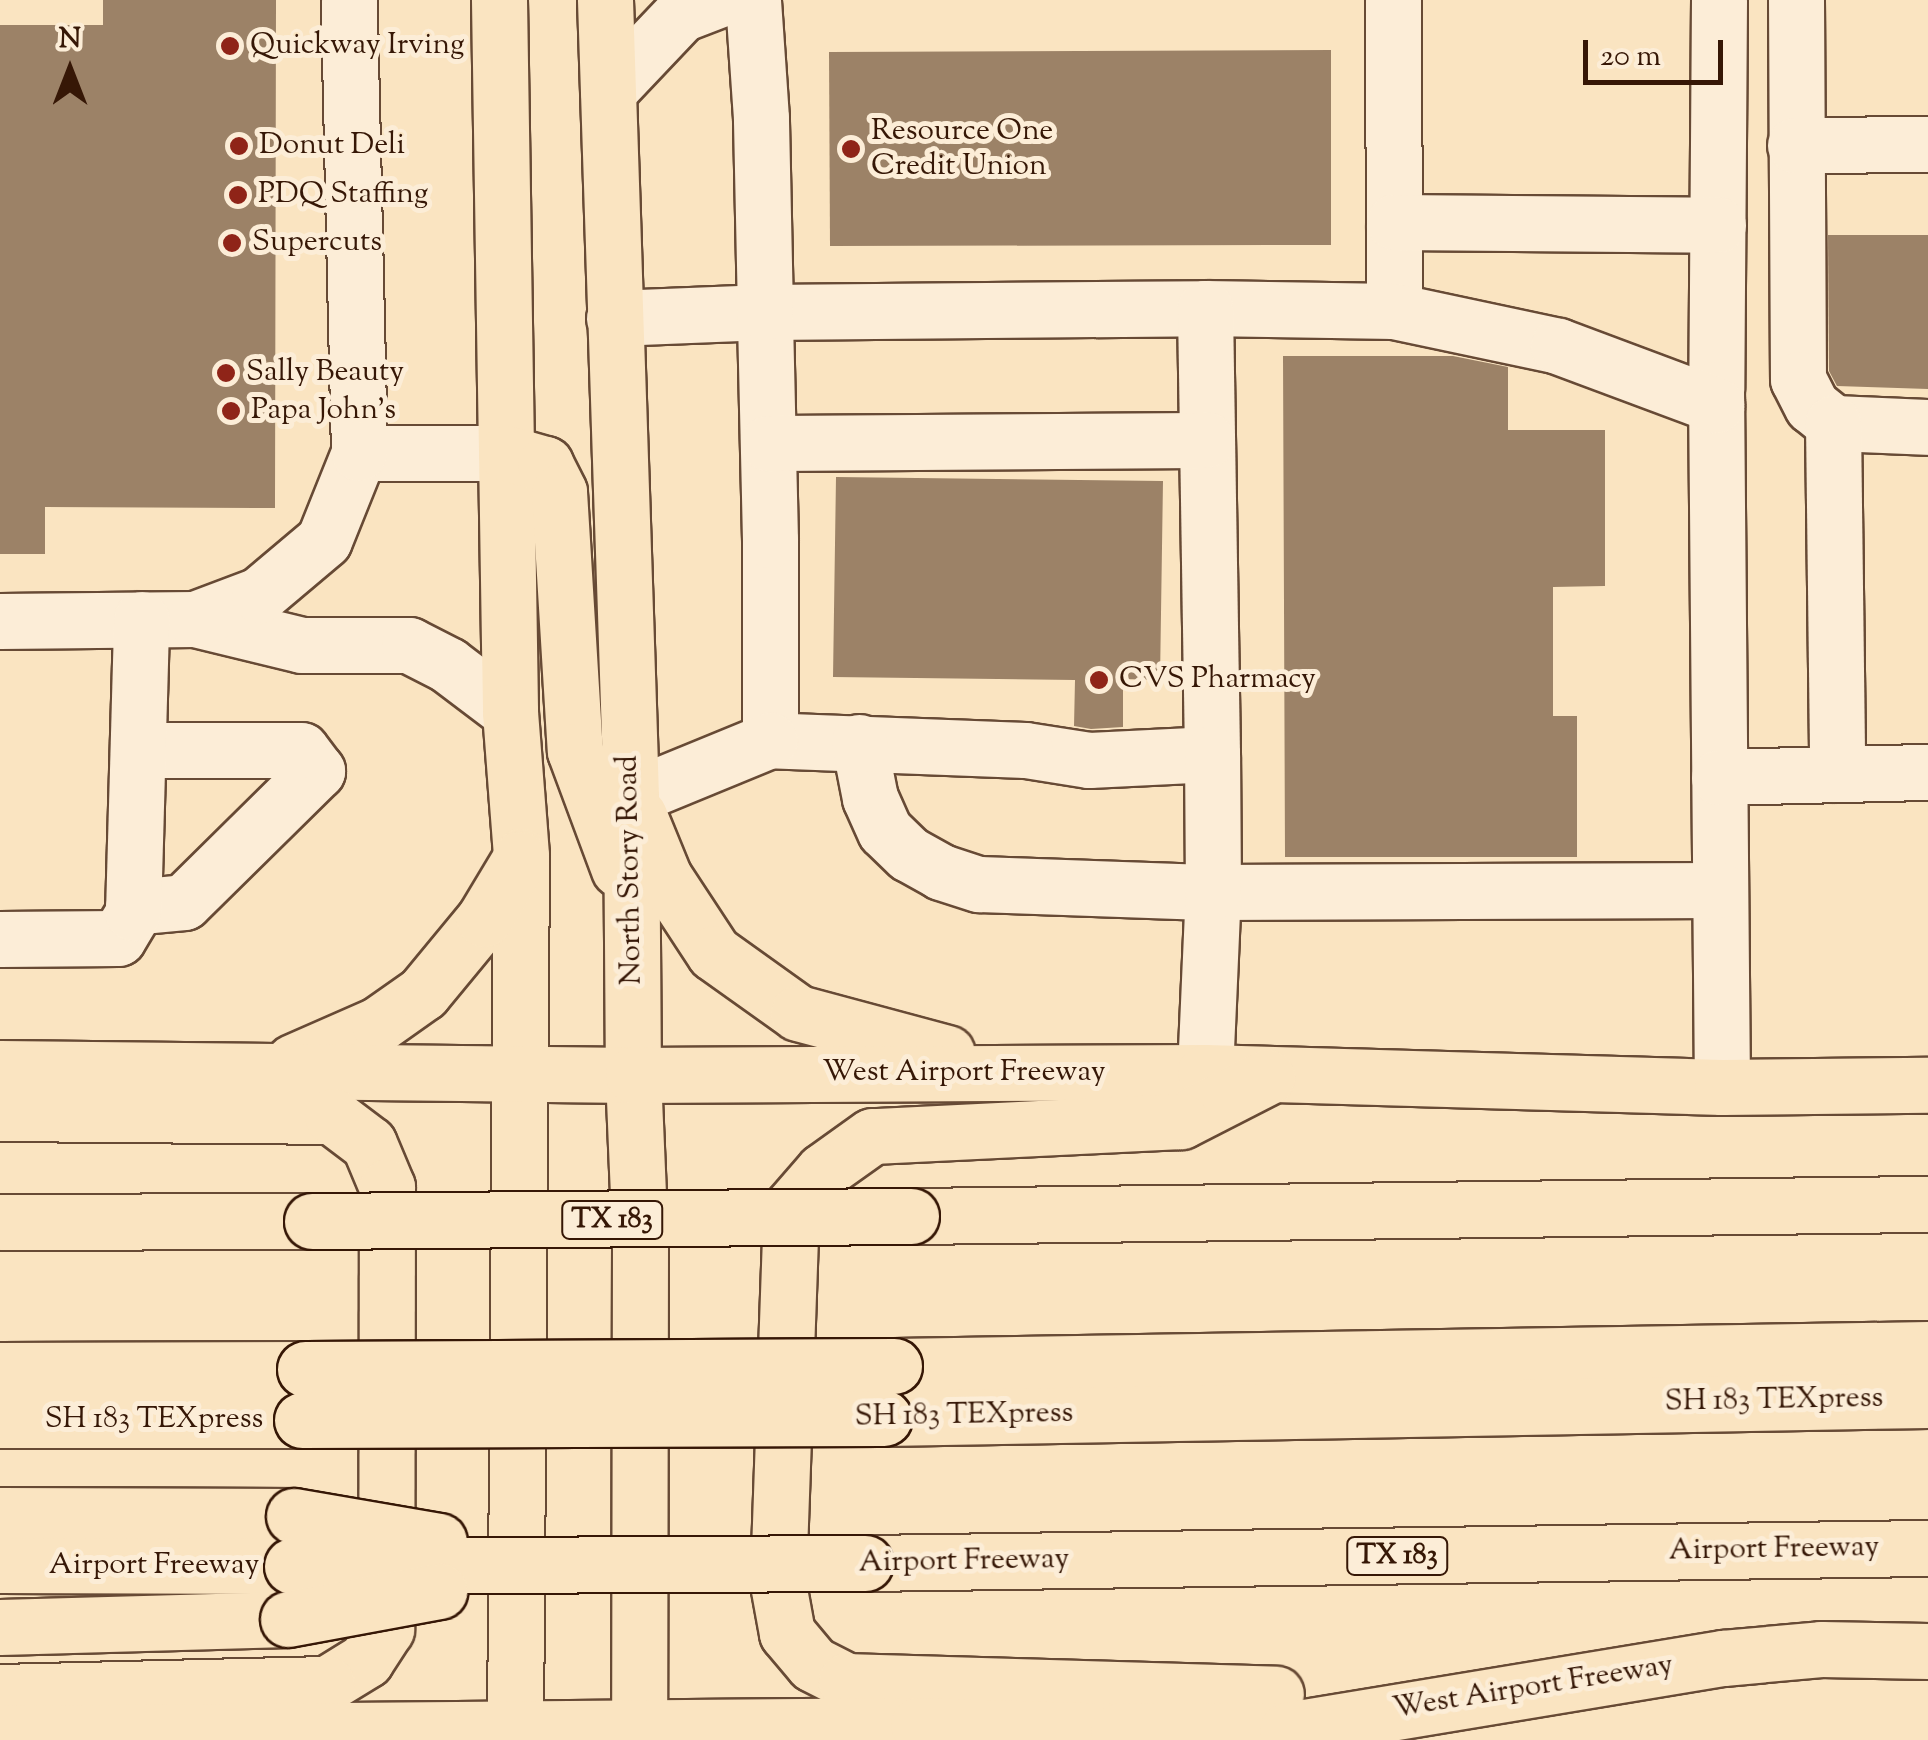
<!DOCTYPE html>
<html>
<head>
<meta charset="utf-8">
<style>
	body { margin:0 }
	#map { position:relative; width:1928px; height:1740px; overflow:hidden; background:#fae4c1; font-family:"Sorts Mill Goudy",serif }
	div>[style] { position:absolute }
	.building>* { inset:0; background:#9c8267 }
	.roads { filter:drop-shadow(2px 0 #674a35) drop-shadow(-2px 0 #674a35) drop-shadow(0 2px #674a35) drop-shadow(0 -2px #674a35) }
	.minor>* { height:55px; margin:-27.5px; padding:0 27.5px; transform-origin:27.5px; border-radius:27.5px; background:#fcedd7 }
	.major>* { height:55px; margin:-27.5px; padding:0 27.5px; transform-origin:27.5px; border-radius:27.5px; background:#fae4c1 }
	.highway>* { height:55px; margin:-27.5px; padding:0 27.5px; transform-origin:27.5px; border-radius:27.5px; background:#fae4c1 }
	.bridges { filter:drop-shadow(2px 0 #361706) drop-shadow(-2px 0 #361706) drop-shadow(0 2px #361706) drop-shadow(0 -2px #361706) }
	.highway-bridge>* { height:55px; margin:-27.5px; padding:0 27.5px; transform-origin:27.5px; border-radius:27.5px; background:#fae4c1 }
	.dots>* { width:28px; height:28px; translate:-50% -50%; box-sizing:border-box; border:5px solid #fcedd7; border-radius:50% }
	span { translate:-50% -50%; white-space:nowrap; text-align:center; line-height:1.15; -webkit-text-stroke:10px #fcedd7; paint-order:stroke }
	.shield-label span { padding:2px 8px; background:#fcedd7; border:2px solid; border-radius:8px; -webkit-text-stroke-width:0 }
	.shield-label { font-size:28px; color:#361706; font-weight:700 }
	.poi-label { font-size:30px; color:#361706 }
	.left { translate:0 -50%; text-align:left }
	.street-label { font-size:30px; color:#361706 }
	.north { position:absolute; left:20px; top:20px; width:100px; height:100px; -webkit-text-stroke:8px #fcedd7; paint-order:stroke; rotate:0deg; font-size:28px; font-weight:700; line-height:40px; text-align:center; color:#361706 }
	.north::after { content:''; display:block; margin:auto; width:35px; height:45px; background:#361706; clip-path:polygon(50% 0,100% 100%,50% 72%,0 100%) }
	.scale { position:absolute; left:1583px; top:40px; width:140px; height:45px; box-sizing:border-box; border:5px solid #361706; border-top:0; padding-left:12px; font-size:30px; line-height:35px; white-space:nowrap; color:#361706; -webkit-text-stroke:8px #fcedd7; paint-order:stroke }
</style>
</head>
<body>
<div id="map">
	<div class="building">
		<i style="clip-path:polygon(103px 0,276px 0,275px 508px,45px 507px,45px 554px,0 554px,0 25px,103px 25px)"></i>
		<i style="clip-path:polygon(1331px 50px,1331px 245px,830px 246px,829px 52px)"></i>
		<i style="clip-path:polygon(1828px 235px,1928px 235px,1928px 389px,1837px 386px,1829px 371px)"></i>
		<i style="clip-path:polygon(1283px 356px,1453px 356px,1508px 367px,1508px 430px,1605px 430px,1605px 586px,1553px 587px,1553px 716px,1577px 716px,1577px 857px,1285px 857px)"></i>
		<i style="clip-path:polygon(836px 477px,1163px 481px,1160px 680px,1123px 679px,1123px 727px,1091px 729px,1074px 726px,1075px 680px,833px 677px)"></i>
	</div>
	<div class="roads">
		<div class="minor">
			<i style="left:1393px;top:0;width:311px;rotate:89.8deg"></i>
			<i style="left:1719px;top:0;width:389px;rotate:90.4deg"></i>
			<i style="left:1716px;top:389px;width:698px;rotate:89.51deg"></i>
			<i style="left:1796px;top:0;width:379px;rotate:89.7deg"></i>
			<i style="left:1798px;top:379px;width:30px;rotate:63deg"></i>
			<i style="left:1812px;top:406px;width:27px;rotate:39deg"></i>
			<i style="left:1833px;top:423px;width:95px;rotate:2.4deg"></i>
			<i style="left:608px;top:91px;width:106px;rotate:-46.5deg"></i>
			<i style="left:681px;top:14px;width:39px;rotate:-21deg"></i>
			<i style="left:1795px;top:145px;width:133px;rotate:-0.4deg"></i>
			<i style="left:1394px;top:222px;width:324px;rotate:0.5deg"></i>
			<i style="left:1205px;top:308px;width:189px;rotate:0.9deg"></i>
			<i style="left:1394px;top:311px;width:168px;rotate:12deg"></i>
			<i style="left:1558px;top:346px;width:169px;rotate:20.5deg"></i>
			<i style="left:614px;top:318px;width:151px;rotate:-2.3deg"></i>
			<i style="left:765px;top:312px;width:440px;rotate:-0.5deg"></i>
			<i style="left:1205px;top:308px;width:446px;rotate:89.1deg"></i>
			<i style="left:1212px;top:754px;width:123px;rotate:177.2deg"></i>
			<i style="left:1089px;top:760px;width:65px;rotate:-171.1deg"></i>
			<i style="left:1025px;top:750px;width:255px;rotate:-177.8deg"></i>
			<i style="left:770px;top:740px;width:200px;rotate:-90deg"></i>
			<i style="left:770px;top:540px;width:228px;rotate:-91.3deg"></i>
			<i style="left:765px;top:312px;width:194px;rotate:-91.2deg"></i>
			<i style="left:761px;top:118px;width:118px;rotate:-93.9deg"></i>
			<i style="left:1833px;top:423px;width:351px;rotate:89.3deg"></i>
			<i style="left:768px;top:443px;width:439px;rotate:-0.4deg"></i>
			<i style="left:359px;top:453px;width:147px"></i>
			<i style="left:195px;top:619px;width:110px;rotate:13.7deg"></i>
			<i style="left:302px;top:645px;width:107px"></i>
			<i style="left:409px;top:645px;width:44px;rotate:27.1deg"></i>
			<i style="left:448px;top:665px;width:78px;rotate:37.2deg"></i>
			<i style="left:0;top:621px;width:195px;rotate:-0.6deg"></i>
			<i style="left:195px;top:619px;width:68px;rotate:-20.6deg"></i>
			<i style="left:259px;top:595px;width:85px;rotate:-40.2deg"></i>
			<i style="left:324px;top:540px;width:94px;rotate:-68.1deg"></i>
			<i style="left:359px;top:453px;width:453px;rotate:-91.3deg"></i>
			<i style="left:859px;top:742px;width:57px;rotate:78.9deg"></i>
			<i style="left:870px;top:798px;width:36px;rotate:66deg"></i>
			<i style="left:885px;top:831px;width:33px;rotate:44deg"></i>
			<i style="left:909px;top:854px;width:37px;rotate:29deg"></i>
			<i style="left:941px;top:872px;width:40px;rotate:18deg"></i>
			<i style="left:979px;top:884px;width:234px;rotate:2deg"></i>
			<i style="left:1213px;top:892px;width:507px;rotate:-0.23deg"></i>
			<i style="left:1719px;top:777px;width:209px;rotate:-1.4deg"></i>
			<i style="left:631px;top:797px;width:150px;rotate:-22.3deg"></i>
			<i style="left:133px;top:907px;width:51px;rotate:-5.6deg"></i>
			<i style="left:184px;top:902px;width:187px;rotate:-44.6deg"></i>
			<i style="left:317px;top:771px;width:26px;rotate:-127deg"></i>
			<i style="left:301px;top:750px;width:163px;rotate:180deg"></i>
			<i style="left:0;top:939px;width:118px;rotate:-0.5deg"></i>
			<i style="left:118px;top:938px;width:29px;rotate:-59deg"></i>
			<i style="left:133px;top:913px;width:294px;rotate:-88.4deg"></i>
			<i style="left:1205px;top:1072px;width:180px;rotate:-87.5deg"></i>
			<i style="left:1213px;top:892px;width:138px;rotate:-90.4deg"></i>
		</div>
		<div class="major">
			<i style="left:499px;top:0;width:712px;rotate:89.11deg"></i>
			<i style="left:510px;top:712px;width:144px;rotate:85.6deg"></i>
			<i style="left:521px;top:856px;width:884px;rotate:90.39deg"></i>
			<i style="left:605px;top:0;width:797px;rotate:88.13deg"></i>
			<i style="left:631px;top:797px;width:278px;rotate:89.6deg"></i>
			<i style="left:633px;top:1075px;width:169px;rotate:87.6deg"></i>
			<i style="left:640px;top:1244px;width:496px;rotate:90.1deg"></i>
			<i style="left:506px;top:453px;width:41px;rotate:15.8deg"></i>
			<i style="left:545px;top:464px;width:31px;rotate:63deg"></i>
			<i style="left:559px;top:492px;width:259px;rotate:86.5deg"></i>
			<i style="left:575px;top:751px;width:126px;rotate:69.6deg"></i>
			<i style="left:639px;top:816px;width:66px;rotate:67.7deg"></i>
			<i style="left:664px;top:877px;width:91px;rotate:56.7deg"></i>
			<i style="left:714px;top:953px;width:103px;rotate:35.5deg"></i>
			<i style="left:798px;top:1013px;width:154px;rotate:15deg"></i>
			<i style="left:293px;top:1062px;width:94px;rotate:-23.8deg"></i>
			<i style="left:379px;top:1024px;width:54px;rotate:-35.2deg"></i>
			<i style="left:423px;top:993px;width:96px;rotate:-50.5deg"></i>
			<i style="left:484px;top:919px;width:70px;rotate:-59deg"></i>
			<i style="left:0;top:1068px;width:633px;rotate:0.63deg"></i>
			<i style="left:633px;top:1075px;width:572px;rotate:-0.3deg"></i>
			<i style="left:1205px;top:1072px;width:517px;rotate:1.66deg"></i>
			<i style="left:1722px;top:1087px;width:206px;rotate:-0.6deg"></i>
			<i style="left:1267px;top:1077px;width:97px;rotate:152.9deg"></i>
			<i style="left:1181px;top:1121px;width:309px;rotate:177.2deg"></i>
			<i style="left:872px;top:1136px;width:60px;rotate:144.5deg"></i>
			<i style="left:823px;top:1171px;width:49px;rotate:130.9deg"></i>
			<i style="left:791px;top:1208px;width:376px;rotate:92deg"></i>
			<i style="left:778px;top:1584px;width:50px;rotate:79.6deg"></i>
			<i style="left:787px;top:1633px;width:40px;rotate:50deg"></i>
			<i style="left:813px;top:1664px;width:37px;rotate:27deg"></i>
			<i style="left:846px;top:1681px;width:430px;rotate:1.7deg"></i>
			<i style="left:0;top:1113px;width:332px;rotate:0.5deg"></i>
			<i style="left:332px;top:1116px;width:46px;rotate:37.1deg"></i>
			<i style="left:369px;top:1144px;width:47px;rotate:67.3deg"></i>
			<i style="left:387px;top:1187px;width:442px;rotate:90.1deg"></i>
			<i style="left:386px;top:1629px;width:37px;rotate:123deg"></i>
			<i style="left:366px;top:1660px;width:46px;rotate:148.4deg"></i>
			<i style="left:327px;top:1684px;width:327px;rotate:178.6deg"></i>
			<i style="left:0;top:1733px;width:918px;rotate:-0.5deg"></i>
			<i style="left:918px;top:1725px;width:200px;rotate:1.7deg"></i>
			<i style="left:1118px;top:1731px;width:169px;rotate:-0.3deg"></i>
			<i style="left:1287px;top:1730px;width:442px;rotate:-9.4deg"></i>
			<i style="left:1723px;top:1658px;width:98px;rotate:-5.2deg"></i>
			<i style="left:1821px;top:1649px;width:107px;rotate:1.1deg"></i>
		</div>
		<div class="highway">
			<i style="left:911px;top:1216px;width:1017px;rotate:-0.68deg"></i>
			<i style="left:0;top:1222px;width:312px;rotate:-0.2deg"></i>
			<i style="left:894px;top:1366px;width:1034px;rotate:-0.94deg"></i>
			<i style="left:0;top:1370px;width:305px;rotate:-0.2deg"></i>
			<i style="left:884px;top:1418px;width:1044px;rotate:-0.99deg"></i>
			<i style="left:0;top:1420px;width:302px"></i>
			<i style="left:0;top:1515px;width:294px;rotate:0.2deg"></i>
			<i style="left:865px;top:1563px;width:1063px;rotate:-0.81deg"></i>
			<i style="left:0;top:1565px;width:292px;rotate:0.2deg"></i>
			<i style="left:0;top:1627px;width:288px;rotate:-1.6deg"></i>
		</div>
	</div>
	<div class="bridges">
		<div class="highway-bridge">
			<i style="left:312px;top:1221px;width:599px;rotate:-0.48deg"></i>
			<i style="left:305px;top:1369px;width:589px;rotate:-0.29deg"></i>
			<i style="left:302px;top:1420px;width:582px;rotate:-0.2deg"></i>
			<i style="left:294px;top:1516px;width:147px;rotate:9.8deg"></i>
			<i style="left:292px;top:1566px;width:573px;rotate:-0.3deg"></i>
			<i style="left:288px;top:1619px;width:154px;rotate:-10.5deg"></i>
		</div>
	</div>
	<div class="dots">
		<i style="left:230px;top:46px;background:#8f2418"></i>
		<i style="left:239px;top:146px;background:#8f2418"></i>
		<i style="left:851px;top:149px;background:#8f2418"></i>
		<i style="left:238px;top:195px;background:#8f2418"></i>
		<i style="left:232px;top:243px;background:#8f2418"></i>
		<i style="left:226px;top:373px;background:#8f2418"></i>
		<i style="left:231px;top:411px;background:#8f2418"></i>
		<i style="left:1099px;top:680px;background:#8f2418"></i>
	</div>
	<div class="shield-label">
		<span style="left:612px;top:1220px">TX 183</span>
		<span style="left:1397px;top:1556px">TX 183</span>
	</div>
	<div class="poi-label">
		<span class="left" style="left:250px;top:46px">Quickway Irving</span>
		<span class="left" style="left:871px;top:149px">Resource One<br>Credit Union</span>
		<span class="left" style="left:259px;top:146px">Donut Deli</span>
		<span class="left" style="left:258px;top:195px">PDQ Staffing</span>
		<span class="left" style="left:252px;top:243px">Supercuts</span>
		<span class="left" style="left:246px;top:373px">Sally Beauty</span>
		<span class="left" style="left:251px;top:411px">Papa John's</span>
		<span class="left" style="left:1119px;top:680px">CVS Pharmacy</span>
	</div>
	<div class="street-label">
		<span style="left:631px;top:870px;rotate:-91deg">North Story Road</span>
		<span style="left:964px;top:1073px">West Airport Freeway</span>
		<span style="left:1774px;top:1401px;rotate:-1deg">SH 183 TEXpress</span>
		<span style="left:964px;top:1416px;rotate:-1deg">SH 183 TEXpress</span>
		<span style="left:154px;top:1420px">SH 183 TEXpress</span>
		<span style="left:1774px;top:1550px;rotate:-1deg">Airport Freeway</span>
		<span style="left:964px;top:1562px;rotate:-1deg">Airport Freeway</span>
		<span style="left:154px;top:1566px">Airport Freeway</span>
		<span style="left:1533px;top:1688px;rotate:-9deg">West Airport Freeway</span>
	</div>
	<div class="north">N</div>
	<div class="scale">20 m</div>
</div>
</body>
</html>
